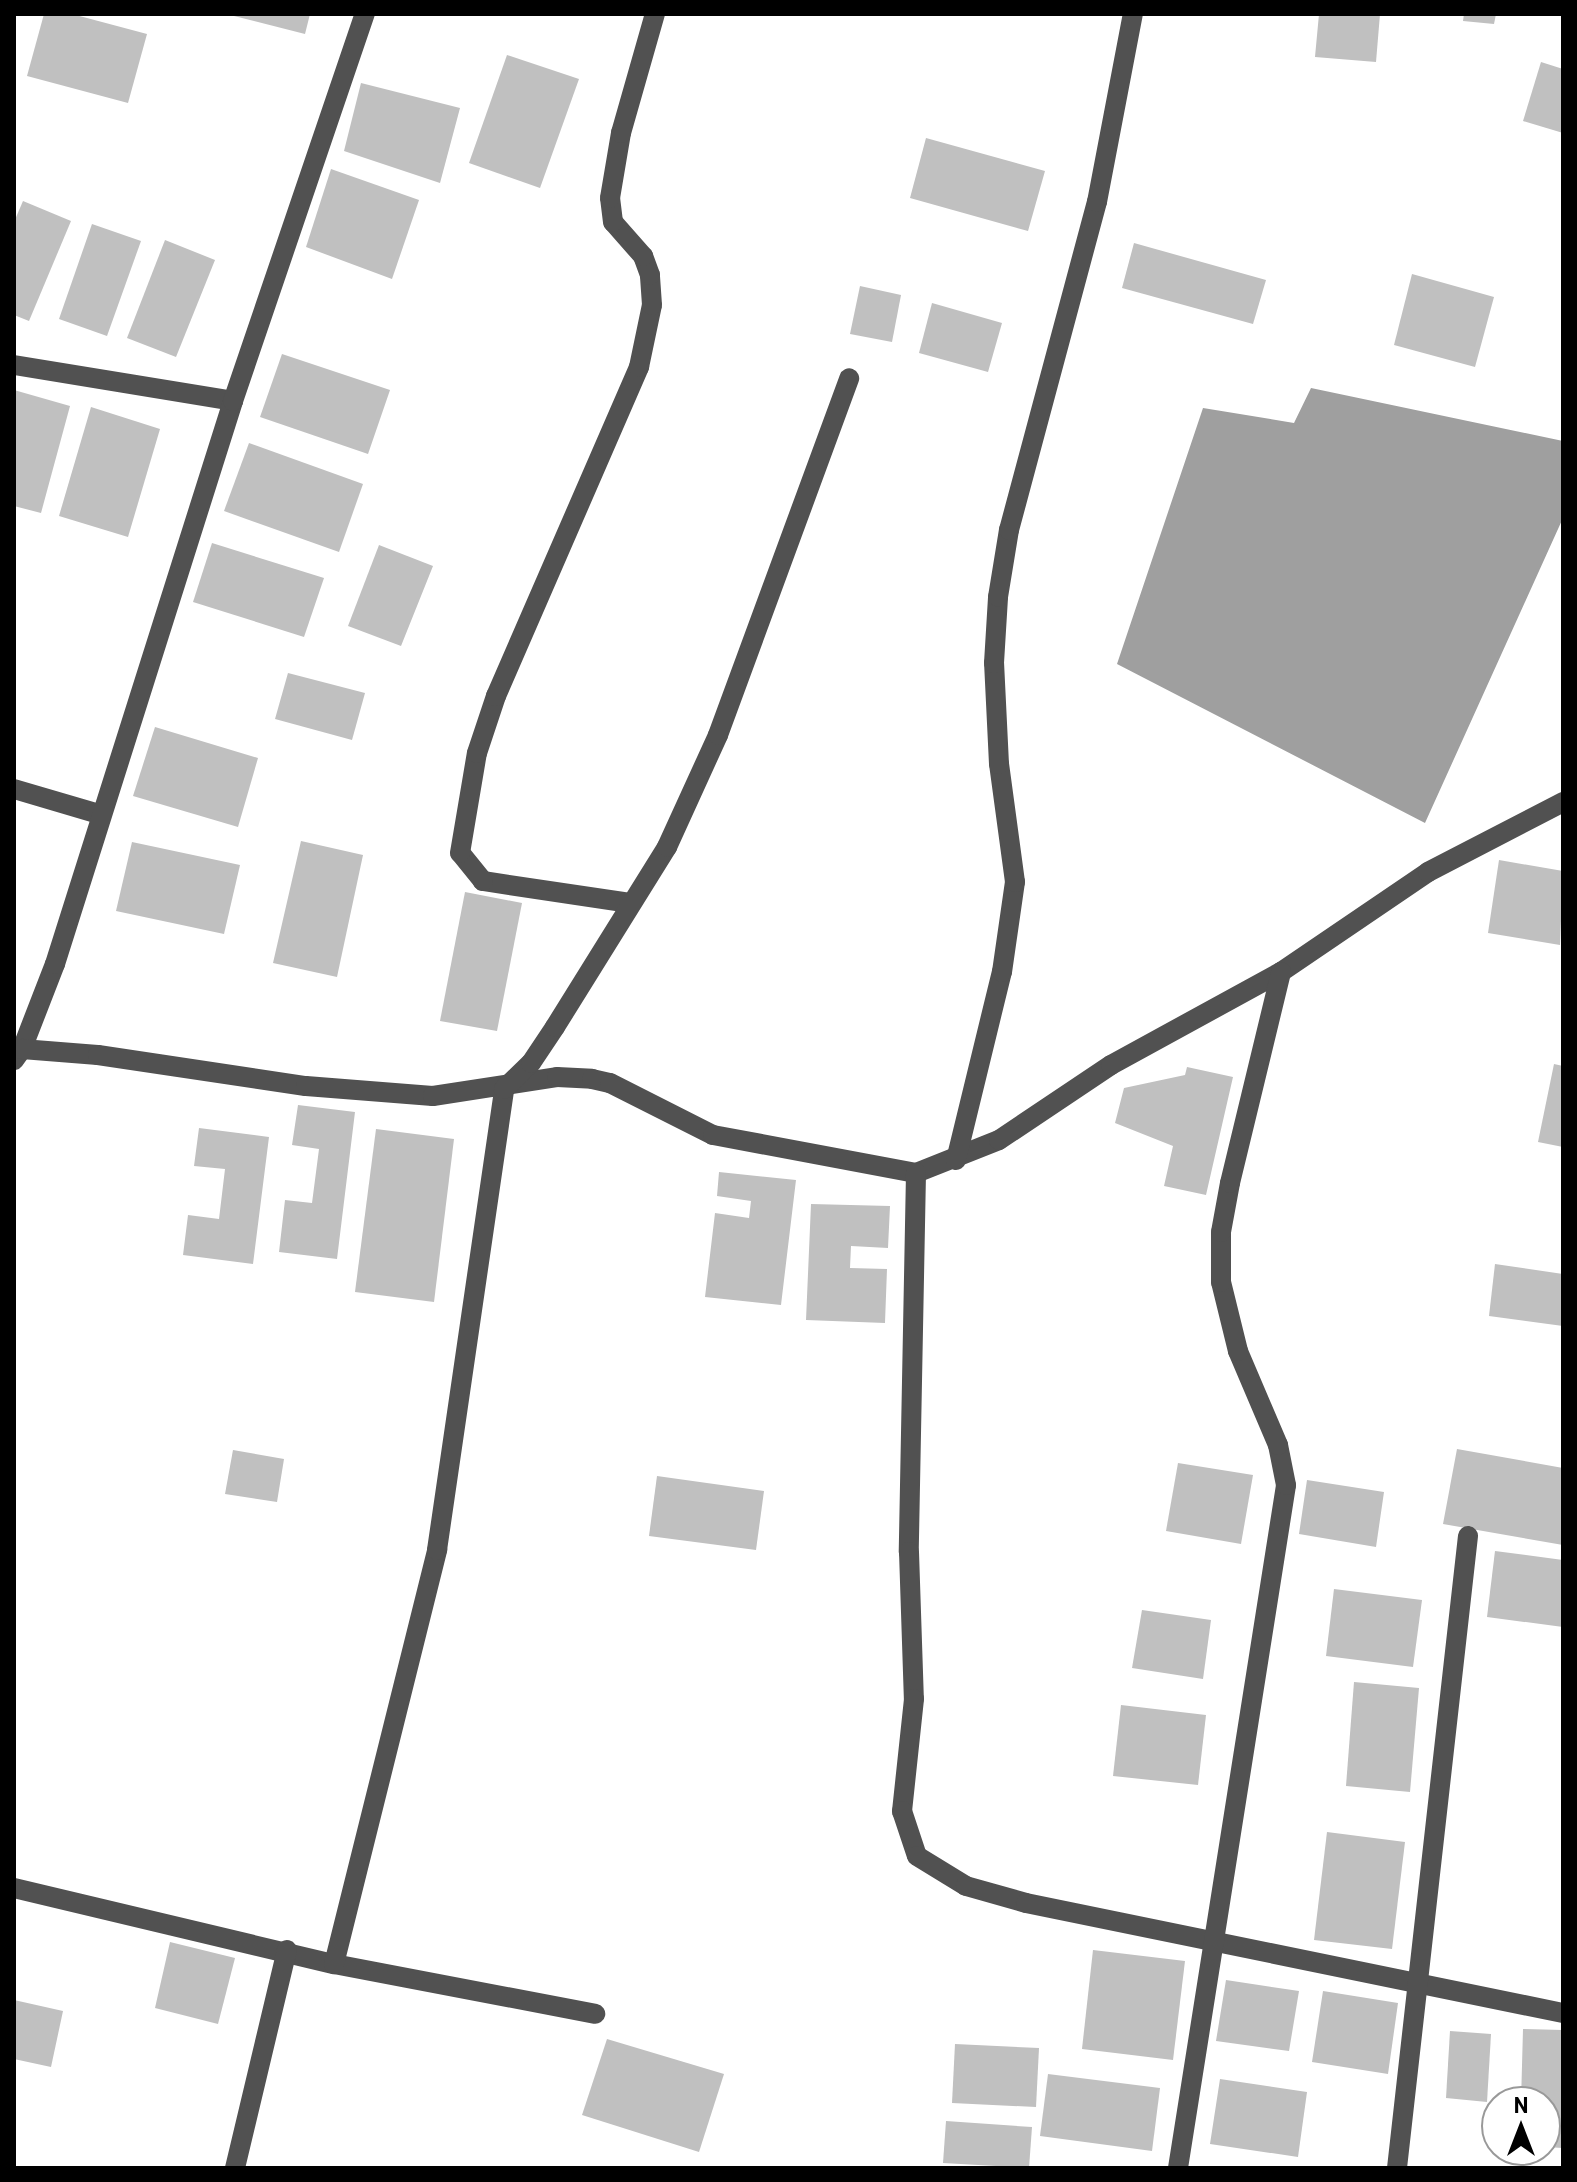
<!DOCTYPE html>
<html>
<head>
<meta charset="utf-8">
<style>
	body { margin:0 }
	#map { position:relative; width:1577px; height:2182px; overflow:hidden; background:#fff; font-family:Barlow,sans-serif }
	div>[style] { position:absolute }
	.water>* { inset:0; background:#9f9f9f }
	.building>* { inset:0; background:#c0c0c0 }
	.minor>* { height:20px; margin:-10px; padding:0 10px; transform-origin:10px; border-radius:10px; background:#515151 }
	span { translate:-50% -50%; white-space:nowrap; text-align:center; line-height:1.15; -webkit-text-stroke:6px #fff; paint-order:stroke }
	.frame { position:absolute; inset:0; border:16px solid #000; pointer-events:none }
	.north { position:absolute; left:1481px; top:2086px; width:80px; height:80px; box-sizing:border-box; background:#fff; border:2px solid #999; border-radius:50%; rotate:0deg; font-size:22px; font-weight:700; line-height:32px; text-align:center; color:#000 }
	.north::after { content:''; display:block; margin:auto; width:28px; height:36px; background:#000; clip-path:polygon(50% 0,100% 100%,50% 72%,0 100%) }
</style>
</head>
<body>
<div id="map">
	<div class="water">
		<i style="clip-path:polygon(1311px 388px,1563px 441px,1563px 518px,1425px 823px,1117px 664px,1203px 408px,1294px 423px)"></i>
	</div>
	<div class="building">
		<i style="clip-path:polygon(44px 14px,72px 14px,147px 34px,128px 103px,27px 76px)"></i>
		<i style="clip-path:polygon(226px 14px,310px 14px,305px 34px)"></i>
		<i style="clip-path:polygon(1319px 14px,1380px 14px,1376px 62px,1315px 57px)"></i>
		<i style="clip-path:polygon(1464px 14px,1496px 14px,1494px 24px,1463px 21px)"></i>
		<i style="clip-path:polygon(507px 55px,579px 79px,540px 188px,469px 163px)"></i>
		<i style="clip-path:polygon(1541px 62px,1563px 69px,1563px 133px,1523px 121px)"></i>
		<i style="clip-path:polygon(361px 83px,460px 108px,440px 183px,344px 151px)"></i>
		<i style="clip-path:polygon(926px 138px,1045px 171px,1028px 231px,910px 198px)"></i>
		<i style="clip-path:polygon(331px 169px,419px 200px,392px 279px,306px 247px)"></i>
		<i style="clip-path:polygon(23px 201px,71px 221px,29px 321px,14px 315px,14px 222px)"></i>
		<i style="clip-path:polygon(92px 224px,141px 241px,107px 336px,59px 319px)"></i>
		<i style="clip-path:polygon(165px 240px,215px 260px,176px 357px,127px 338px)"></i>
		<i style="clip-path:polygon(1134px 243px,1266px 280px,1253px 324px,1122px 288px)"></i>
		<i style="clip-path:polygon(1412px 274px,1494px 297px,1475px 367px,1394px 345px)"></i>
		<i style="clip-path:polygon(860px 286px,901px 295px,892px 342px,850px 334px)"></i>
		<i style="clip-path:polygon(932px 303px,1002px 323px,988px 372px,919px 353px)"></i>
		<i style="clip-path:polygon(282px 354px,390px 390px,368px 454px,260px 417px)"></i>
		<i style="clip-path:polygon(14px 390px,70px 406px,41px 513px,14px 506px)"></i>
		<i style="clip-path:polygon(91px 407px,160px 429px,128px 537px,59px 516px)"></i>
		<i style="clip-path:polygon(249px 443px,363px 484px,339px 552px,224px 511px)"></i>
		<i style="clip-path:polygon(212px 543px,324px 578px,304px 637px,193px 602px)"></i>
		<i style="clip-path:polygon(379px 545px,433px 566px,401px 646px,348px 626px)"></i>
		<i style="clip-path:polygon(288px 673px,365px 693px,352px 740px,275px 719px)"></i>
		<i style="clip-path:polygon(155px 727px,258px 758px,238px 827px,133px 796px)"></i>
		<i style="clip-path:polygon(301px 841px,363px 855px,337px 977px,273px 963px)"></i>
		<i style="clip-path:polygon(132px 842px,240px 865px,224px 934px,116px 911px)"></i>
		<i style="clip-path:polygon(1499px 860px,1563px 871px,1560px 945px,1488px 933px)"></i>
		<i style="clip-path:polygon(465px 892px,522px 903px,497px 1031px,440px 1021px)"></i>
		<i style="clip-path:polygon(1554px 1064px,1563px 1066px,1563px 1147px,1538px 1142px)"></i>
		<i style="clip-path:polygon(1187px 1067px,1233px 1077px,1206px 1195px,1164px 1186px,1173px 1146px,1115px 1123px,1124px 1088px,1185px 1075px)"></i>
		<i style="clip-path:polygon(298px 1105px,355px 1112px,337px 1259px,279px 1252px,285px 1200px,312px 1203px,319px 1149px,292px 1145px)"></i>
		<i style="clip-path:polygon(199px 1128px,269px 1137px,253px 1264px,183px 1255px,188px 1215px,219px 1219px,225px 1169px,194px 1166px)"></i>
		<i style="clip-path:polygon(376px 1129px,454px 1139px,434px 1302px,355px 1292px)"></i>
		<i style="clip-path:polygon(719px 1172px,796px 1180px,781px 1305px,705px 1297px,715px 1213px,749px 1218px,751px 1201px,717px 1196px)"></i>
		<i style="clip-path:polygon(811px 1204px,890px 1206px,888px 1248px,851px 1246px,850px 1268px,887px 1269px,885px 1323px,806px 1320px)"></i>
		<i style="clip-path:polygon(1495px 1264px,1563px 1274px,1563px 1326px,1489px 1316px)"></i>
		<i style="clip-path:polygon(1457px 1449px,1563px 1468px,1563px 1545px,1443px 1524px)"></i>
		<i style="clip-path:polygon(233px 1450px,284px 1459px,277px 1502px,225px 1494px)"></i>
		<i style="clip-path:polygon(1178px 1463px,1253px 1475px,1241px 1544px,1166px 1531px)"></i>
		<i style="clip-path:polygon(657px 1476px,764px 1491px,756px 1550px,649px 1536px)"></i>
		<i style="clip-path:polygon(1307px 1480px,1384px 1492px,1376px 1547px,1299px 1534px)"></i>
		<i style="clip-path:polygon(1495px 1551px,1563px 1560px,1563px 1627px,1487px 1617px)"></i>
		<i style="clip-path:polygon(1334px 1589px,1422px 1600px,1413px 1667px,1326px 1656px)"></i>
		<i style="clip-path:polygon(1142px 1610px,1211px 1620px,1203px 1679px,1132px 1668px)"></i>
		<i style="clip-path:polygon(1354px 1682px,1419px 1688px,1410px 1792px,1346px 1786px)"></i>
		<i style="clip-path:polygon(1121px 1705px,1206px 1715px,1198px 1785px,1113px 1776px)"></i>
		<i style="clip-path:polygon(1327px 1832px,1405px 1842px,1392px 1949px,1314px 1940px)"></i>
		<i style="clip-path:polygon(170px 1942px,235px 1958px,218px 2024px,155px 2008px)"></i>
		<i style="clip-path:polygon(1093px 1950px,1185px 1961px,1173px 2060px,1082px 2049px)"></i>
		<i style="clip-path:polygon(1226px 1980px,1299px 1991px,1289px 2051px,1216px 2041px)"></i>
		<i style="clip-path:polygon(1323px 1991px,1398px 2003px,1388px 2074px,1312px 2062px)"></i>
		<i style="clip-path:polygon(14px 2000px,63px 2011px,51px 2067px,14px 2059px)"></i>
		<i style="clip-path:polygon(1523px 2029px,1563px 2030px,1563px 2148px,1545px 2147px,1545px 2102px,1521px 2102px)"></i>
		<i style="clip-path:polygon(1450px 2031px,1491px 2034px,1487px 2102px,1446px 2098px)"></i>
		<i style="clip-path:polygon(607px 2039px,724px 2074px,699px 2152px,582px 2115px)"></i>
		<i style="clip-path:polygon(955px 2044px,1039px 2048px,1036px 2107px,952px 2103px)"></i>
		<i style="clip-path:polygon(1048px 2074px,1160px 2088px,1152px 2151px,1040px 2136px)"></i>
		<i style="clip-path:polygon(1220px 2079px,1307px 2092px,1298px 2157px,1210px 2144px)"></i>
		<i style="clip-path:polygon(946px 2121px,1032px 2127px,1029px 2168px,943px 2163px)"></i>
	</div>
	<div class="minor">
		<i style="left:14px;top:365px;width:222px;rotate:9.3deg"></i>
		<i style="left:14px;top:789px;width:89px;rotate:16.4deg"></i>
		<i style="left:630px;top:903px;width:149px;rotate:-171.5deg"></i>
		<i style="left:483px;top:881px;width:36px;rotate:-129deg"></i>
		<i style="left:460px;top:853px;width:101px;rotate:-80.4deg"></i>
		<i style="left:477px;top:753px;width:60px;rotate:-71.6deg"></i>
		<i style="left:496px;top:696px;width:359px;rotate:-66.5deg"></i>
		<i style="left:639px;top:367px;width:63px;rotate:-78.2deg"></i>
		<i style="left:652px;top:305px;width:30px;rotate:-94deg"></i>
		<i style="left:650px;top:275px;width:20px;rotate:-110deg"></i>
		<i style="left:643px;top:256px;width:45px;rotate:-131.4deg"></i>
		<i style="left:613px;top:222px;width:24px;rotate:-97deg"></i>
		<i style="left:610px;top:198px;width:66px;rotate:-80.4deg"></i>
		<i style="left:621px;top:133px;width:124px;rotate:-74.1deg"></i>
		<i style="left:22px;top:1049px;width:91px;rotate:-68.8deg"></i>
		<i style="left:55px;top:964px;width:590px;rotate:-72.45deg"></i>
		<i style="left:233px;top:401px;width:409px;rotate:-71.2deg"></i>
		<i style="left:14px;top:1060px;width:14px;rotate:-54deg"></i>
		<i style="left:22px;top:1049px;width:76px;rotate:4.5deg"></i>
		<i style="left:98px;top:1055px;width:210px;rotate:8.5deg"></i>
		<i style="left:306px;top:1086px;width:127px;rotate:4.5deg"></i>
		<i style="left:433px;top:1096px;width:125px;rotate:-8.7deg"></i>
		<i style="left:557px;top:1077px;width:35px;rotate:3deg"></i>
		<i style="left:592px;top:1079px;width:18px;rotate:13deg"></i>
		<i style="left:610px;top:1083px;width:115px;rotate:26.8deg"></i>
		<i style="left:713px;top:1135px;width:207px;rotate:10.6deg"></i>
		<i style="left:916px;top:1173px;width:89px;rotate:-21.7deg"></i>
		<i style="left:999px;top:1140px;width:135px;rotate:-33.8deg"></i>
		<i style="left:1111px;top:1065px;width:194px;rotate:-28.7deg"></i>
		<i style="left:1281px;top:972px;width:178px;rotate:-34.2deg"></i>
		<i style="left:1428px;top:872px;width:152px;rotate:-27.4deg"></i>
		<i style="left:956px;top:1160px;width:194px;rotate:-76.3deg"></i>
		<i style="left:1002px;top:972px;width:91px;rotate:-81.8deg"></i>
		<i style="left:1015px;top:882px;width:119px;rotate:-97.7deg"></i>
		<i style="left:999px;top:764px;width:101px;rotate:-92.8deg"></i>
		<i style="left:994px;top:663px;width:66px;rotate:-86.5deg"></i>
		<i style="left:998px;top:597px;width:68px;rotate:-80.7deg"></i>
		<i style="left:1009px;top:530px;width:340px;rotate:-75deg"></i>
		<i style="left:1097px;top:202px;width:191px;rotate:-79.2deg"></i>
		<i style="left:916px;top:1173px;width:379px;rotate:91.1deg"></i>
		<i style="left:909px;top:1552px;width:147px;rotate:88.1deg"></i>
		<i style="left:914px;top:1699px;width:113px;rotate:96.1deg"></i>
		<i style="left:902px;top:1811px;width:47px;rotate:71.6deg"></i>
		<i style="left:917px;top:1856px;width:57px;rotate:31.5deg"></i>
		<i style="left:966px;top:1886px;width:62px;rotate:15.8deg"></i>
		<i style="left:1026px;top:1903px;width:548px;rotate:11.58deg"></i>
		<i style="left:14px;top:1888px;width:329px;rotate:13.4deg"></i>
		<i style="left:334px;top:1964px;width:266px;rotate:10.8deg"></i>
		<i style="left:334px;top:1964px;width:427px;rotate:-76deg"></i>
		<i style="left:437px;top:1550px;width:466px;rotate:-81.7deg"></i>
		<i style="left:504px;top:1089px;width:37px;rotate:-44deg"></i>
		<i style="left:531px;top:1063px;width:43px;rotate:-56.3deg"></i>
		<i style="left:555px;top:1027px;width:212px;rotate:-58.1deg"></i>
		<i style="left:667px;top:847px;width:123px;rotate:-65.5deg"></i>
		<i style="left:718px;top:735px;width:380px;rotate:-69.8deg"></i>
		<i style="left:235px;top:2168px;width:224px;rotate:-76.6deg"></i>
		<i style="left:1178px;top:2168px;width:691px;rotate:-81.01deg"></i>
		<i style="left:1286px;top:1485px;width:41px;rotate:-101.3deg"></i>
		<i style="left:1278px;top:1445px;width:102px;rotate:-113.1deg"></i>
		<i style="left:1238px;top:1351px;width:71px;rotate:-103.8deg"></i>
		<i style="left:1221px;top:1282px;width:50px;rotate:-90deg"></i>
		<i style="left:1221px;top:1232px;width:50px;rotate:-79.6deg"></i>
		<i style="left:1230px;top:1183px;width:217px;rotate:-76.4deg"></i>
		<i style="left:1397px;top:2168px;width:636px;rotate:-83.59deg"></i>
	</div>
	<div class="frame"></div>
	<div class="north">N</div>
</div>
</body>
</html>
